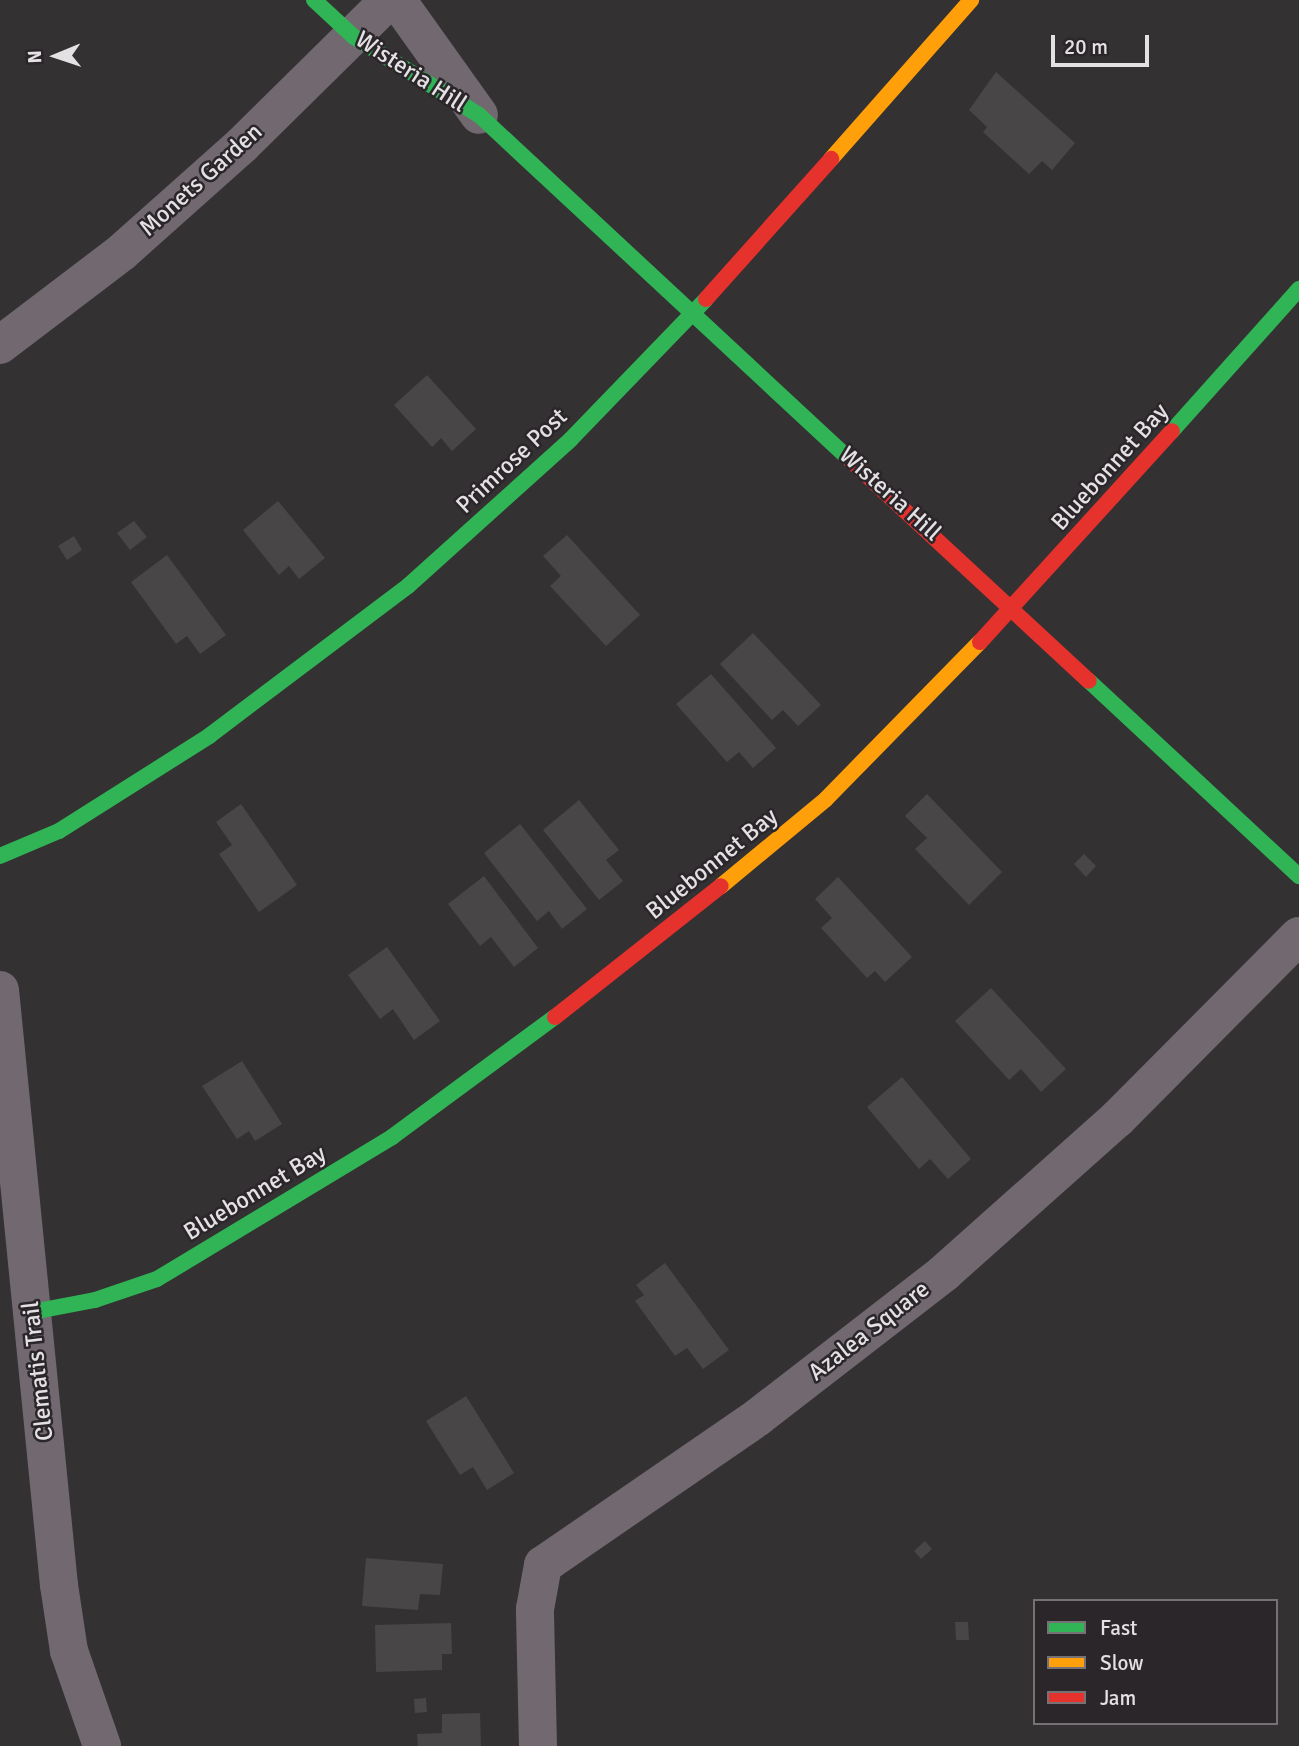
<!DOCTYPE html>
<html>
<head>
<meta charset="utf-8">
<style>
	body { margin:0 }
	#map { position:relative; width:1299px; height:1746px; overflow:hidden; background:#343133; font-family:Signika,sans-serif }
	div>[style] { position:absolute }
	.building>* { inset:0; background:#484647 }
	.street>* { height:38px; margin:-19px; padding:0 19px; transform-origin:19px; border-radius:19px; background:#716870 }
	.fast>* { height:16px; margin:-8px; padding:0 8px; transform-origin:8px; border-radius:8px; background:#30b455 }
	.slow>* { height:16px; margin:-8px; padding:0 8px; transform-origin:8px; border-radius:8px; background:#ff9f0a }
	.jam>* { height:16px; margin:-8px; padding:0 8px; transform-origin:8px; border-radius:8px; background:#e5322d }
	span { translate:-50% -50%; white-space:nowrap; text-align:center; line-height:1.15; -webkit-text-stroke:5px #2b262a; paint-order:stroke }
	.street-label { font-size:24px; color:#e4e1e4 }
	.legend { position:absolute; left:1033px; top:1599px; width:245px; height:126px; box-sizing:border-box; background:#2b262a; border:2px solid #757174; margin:0; padding:9px 12px; list-style:none; font-size:21px; color:#e4e1e4 }
	.legend li { display:flex; align-items:center; gap:14px; height:35px }
	.legend b { width:35px; border:2px solid #757174 }
	.north { position:absolute; left:21px; top:21px; width:70px; height:70px; -webkit-text-stroke:5px #2b262a; paint-order:stroke; rotate:268deg; font-size:19px; font-weight:700; line-height:28px; text-align:center; color:#e4e1e4 }
	.north::after { content:''; display:block; margin:auto; width:24px; height:32px; background:#e4e1e4; clip-path:polygon(50% 0,100% 100%,50% 72%,0 100%) }
	.scale { position:absolute; left:1051px; top:35px; width:98px; height:32px; box-sizing:border-box; border:4px solid #e4e1e4; border-top:0; padding-left:9px; font-size:21px; line-height:24px; white-space:nowrap; color:#e4e1e4; -webkit-text-stroke:5px #2b262a; paint-order:stroke }
</style>
</head>
<body>
<div id="map">
	<div class="building">
		<i style="clip-path:polygon(996px 72px,1075px 143px,1052px 170px,1042px 161px,1029px 174px,983px 132px,987px 127px,969px 110px)"></i>
		<i style="clip-path:polygon(427px 375px,476px 429px,452px 451px,441px 438px,432px 447px,394px 405px)"></i>
		<i style="clip-path:polygon(278px 501px,325px 558px,299px 579px,289px 566px,279px 575px,243px 530px)"></i>
		<i style="clip-path:polygon(134px 521px,147px 537px,130px 550px,117px 533px)"></i>
		<i style="clip-path:polygon(567px 535px,640px 615px,606px 646px,550px 586px,561px 576px,543px 556px)"></i>
		<i style="clip-path:polygon(74px 536px,82px 550px,67px 560px,58px 546px)"></i>
		<i style="clip-path:polygon(167px 555px,226px 635px,200px 654px,187px 636px,176px 644px,131px 582px)"></i>
		<i style="clip-path:polygon(753px 633px,821px 705px,798px 726px,783px 710px,772px 720px,720px 664px)"></i>
		<i style="clip-path:polygon(711px 674px,776px 748px,753px 768px,739px 752px,727px 762px,676px 704px)"></i>
		<i style="clip-path:polygon(927px 794px,1002px 872px,969px 905px,915px 849px,927px 838px,905px 816px)"></i>
		<i style="clip-path:polygon(579px 800px,619px 850px,606px 860px,623px 881px,599px 900px,543px 830px)"></i>
		<i style="clip-path:polygon(241px 804px,297px 885px,259px 912px,219px 854px,232px 845px,216px 822px)"></i>
		<i style="clip-path:polygon(520px 824px,587px 909px,562px 929px,549px 911px,537px 921px,484px 853px)"></i>
		<i style="clip-path:polygon(1084px 854px,1096px 866px,1086px 877px,1074px 864px)"></i>
		<i style="clip-path:polygon(484px 876px,538px 948px,514px 967px,491px 937px,480px 946px,448px 904px)"></i>
		<i style="clip-path:polygon(838px 877px,912px 957px,885px 982px,875px 971px,867px 978px,821px 928px,832px 918px,815px 899px)"></i>
		<i style="clip-path:polygon(387px 947px,440px 1021px,414px 1040px,393px 1009px,380px 1019px,348px 975px)"></i>
		<i style="clip-path:polygon(991px 988px,1066px 1069px,1041px 1092px,1021px 1069px,1009px 1080px,955px 1021px)"></i>
		<i style="clip-path:polygon(242px 1061px,282px 1124px,255px 1141px,249px 1131px,237px 1139px,202px 1086px)"></i>
		<i style="clip-path:polygon(902px 1077px,971px 1159px,948px 1179px,930px 1159px,919px 1169px,867px 1107px)"></i>
		<i style="clip-path:polygon(665px 1263px,729px 1350px,703px 1369px,687px 1348px,675px 1356px,635px 1301px,644px 1295px,636px 1285px)"></i>
		<i style="clip-path:polygon(466px 1396px,514px 1473px,487px 1490px,473px 1467px,460px 1475px,426px 1421px)"></i>
		<i style="clip-path:polygon(925px 1541px,932px 1549px,921px 1559px,914px 1551px)"></i>
		<i style="clip-path:polygon(366px 1558px,443px 1564px,440px 1595px,420px 1594px,418px 1610px,362px 1606px)"></i>
		<i style="clip-path:polygon(955px 1622px,968px 1622px,969px 1640px,956px 1640px)"></i>
		<i style="clip-path:polygon(451px 1623px,452px 1654px,442px 1654px,442px 1670px,376px 1672px,375px 1625px)"></i>
		<i style="clip-path:polygon(426px 1698px,427px 1712px,415px 1713px,414px 1699px)"></i>
		<i style="clip-path:polygon(480px 1713px,481px 1746px,418px 1746px,417px 1734px,442px 1733px,442px 1714px)"></i>
	</div>
	<div class="street">
		<i style="left:397px;top:0;width:141px;rotate:54.5deg"></i>
		<i style="left:0;top:345px;width:153px;rotate:-37.3deg"></i>
		<i style="left:122px;top:252px;width:161px;rotate:-41.7deg"></i>
		<i style="left:242px;top:145px;width:206px;rotate:-44.6deg"></i>
		<i style="left:0;top:990px;width:598px;rotate:84.34deg"></i>
		<i style="left:59px;top:1585px;width:67px;rotate:81.4deg"></i>
		<i style="left:69px;top:1651px;width:101px;rotate:70.8deg"></i>
		<i style="left:538px;top:1746px;width:137px;rotate:-91.3deg"></i>
		<i style="left:535px;top:1609px;width:45px;rotate:-79.7deg"></i>
		<i style="left:543px;top:1565px;width:261px;rotate:-34.5deg"></i>
		<i style="left:758px;top:1417px;width:235px;rotate:-37.7deg"></i>
		<i style="left:944px;top:1273px;width:232px;rotate:-41.7deg"></i>
		<i style="left:1117px;top:1119px;width:258px;rotate:-45.2deg"></i>
	</div>
	<div class="fast">
		<i style="left:314px;top:0;width:54px;rotate:42.8deg"></i>
		<i style="left:354px;top:37px;width:147px;rotate:32deg"></i>
		<i style="left:479px;top:115px;width:504px;rotate:42.91deg"></i>
		<i style="left:1172px;top:431px;width:191px;rotate:-48.2deg"></i>
		<i style="left:1089px;top:681px;width:287px;rotate:42.9deg"></i>
		<i style="left:0;top:856px;width:64px;rotate:-23deg"></i>
		<i style="left:59px;top:831px;width:178px;rotate:-32.3deg"></i>
		<i style="left:209px;top:736px;width:249px;rotate:-37deg"></i>
		<i style="left:408px;top:586px;width:219px;rotate:-42deg"></i>
		<i style="left:571px;top:439px;width:194px;rotate:-46deg"></i>
		<i style="left:32px;top:1312px;width:64px;rotate:-10.8deg"></i>
		<i style="left:95px;top:1300px;width:65px;rotate:-18.7deg"></i>
		<i style="left:157px;top:1279px;width:275px;rotate:-31.1deg"></i>
		<i style="left:392px;top:1137px;width:202px;rotate:-36.4deg"></i>
	</div>
	<div class="slow">
		<i style="left:831px;top:159px;width:212px;rotate:-48.6deg"></i>
		<i style="left:721px;top:886px;width:136px;rotate:-39.6deg"></i>
		<i style="left:826px;top:799px;width:220px;rotate:-45.6deg"></i>
	</div>
	<div class="jam">
		<i style="left:706px;top:299px;width:188px;rotate:-48.2deg"></i>
		<i style="left:848px;top:458px;width:328px;rotate:42.8deg"></i>
		<i style="left:980px;top:642px;width:285px;rotate:-47.7deg"></i>
		<i style="left:555px;top:1017px;width:211px;rotate:-38.3deg"></i>
	</div>
	<div class="street-label">
		<span style="left:411px;top:72px;rotate:33deg">Wisteria Hill</span>
		<span style="left:201px;top:180px;rotate:-42deg">Monets Garden</span>
		<span style="left:512px;top:461px;rotate:-43deg">Primrose Post</span>
		<span style="left:1110px;top:467px;rotate:-48deg">Bluebonnet Bay</span>
		<span style="left:890px;top:494px;rotate:42deg">Wisteria Hill</span>
		<span style="left:712px;top:864px;rotate:-39deg">Bluebonnet Bay</span>
		<span style="left:255px;top:1193px;rotate:-31deg">Bluebonnet Bay</span>
		<span style="left:869px;top:1331px;rotate:-38deg">Azalea Square</span>
		<span style="left:38px;top:1371px;rotate:-96deg">Clematis Trail</span>
	</div>
	<ul class="legend">
	<li><b style="height:9px;background:#30b455"></b>Fast</li>
	<li><b style="height:9px;background:#ff9f0a"></b>Slow</li>
	<li><b style="height:9px;background:#e5322d"></b>Jam</li>
	</ul>
	<div class="north">N</div>
	<div class="scale">20 m</div>
</div>
</body>
</html>
